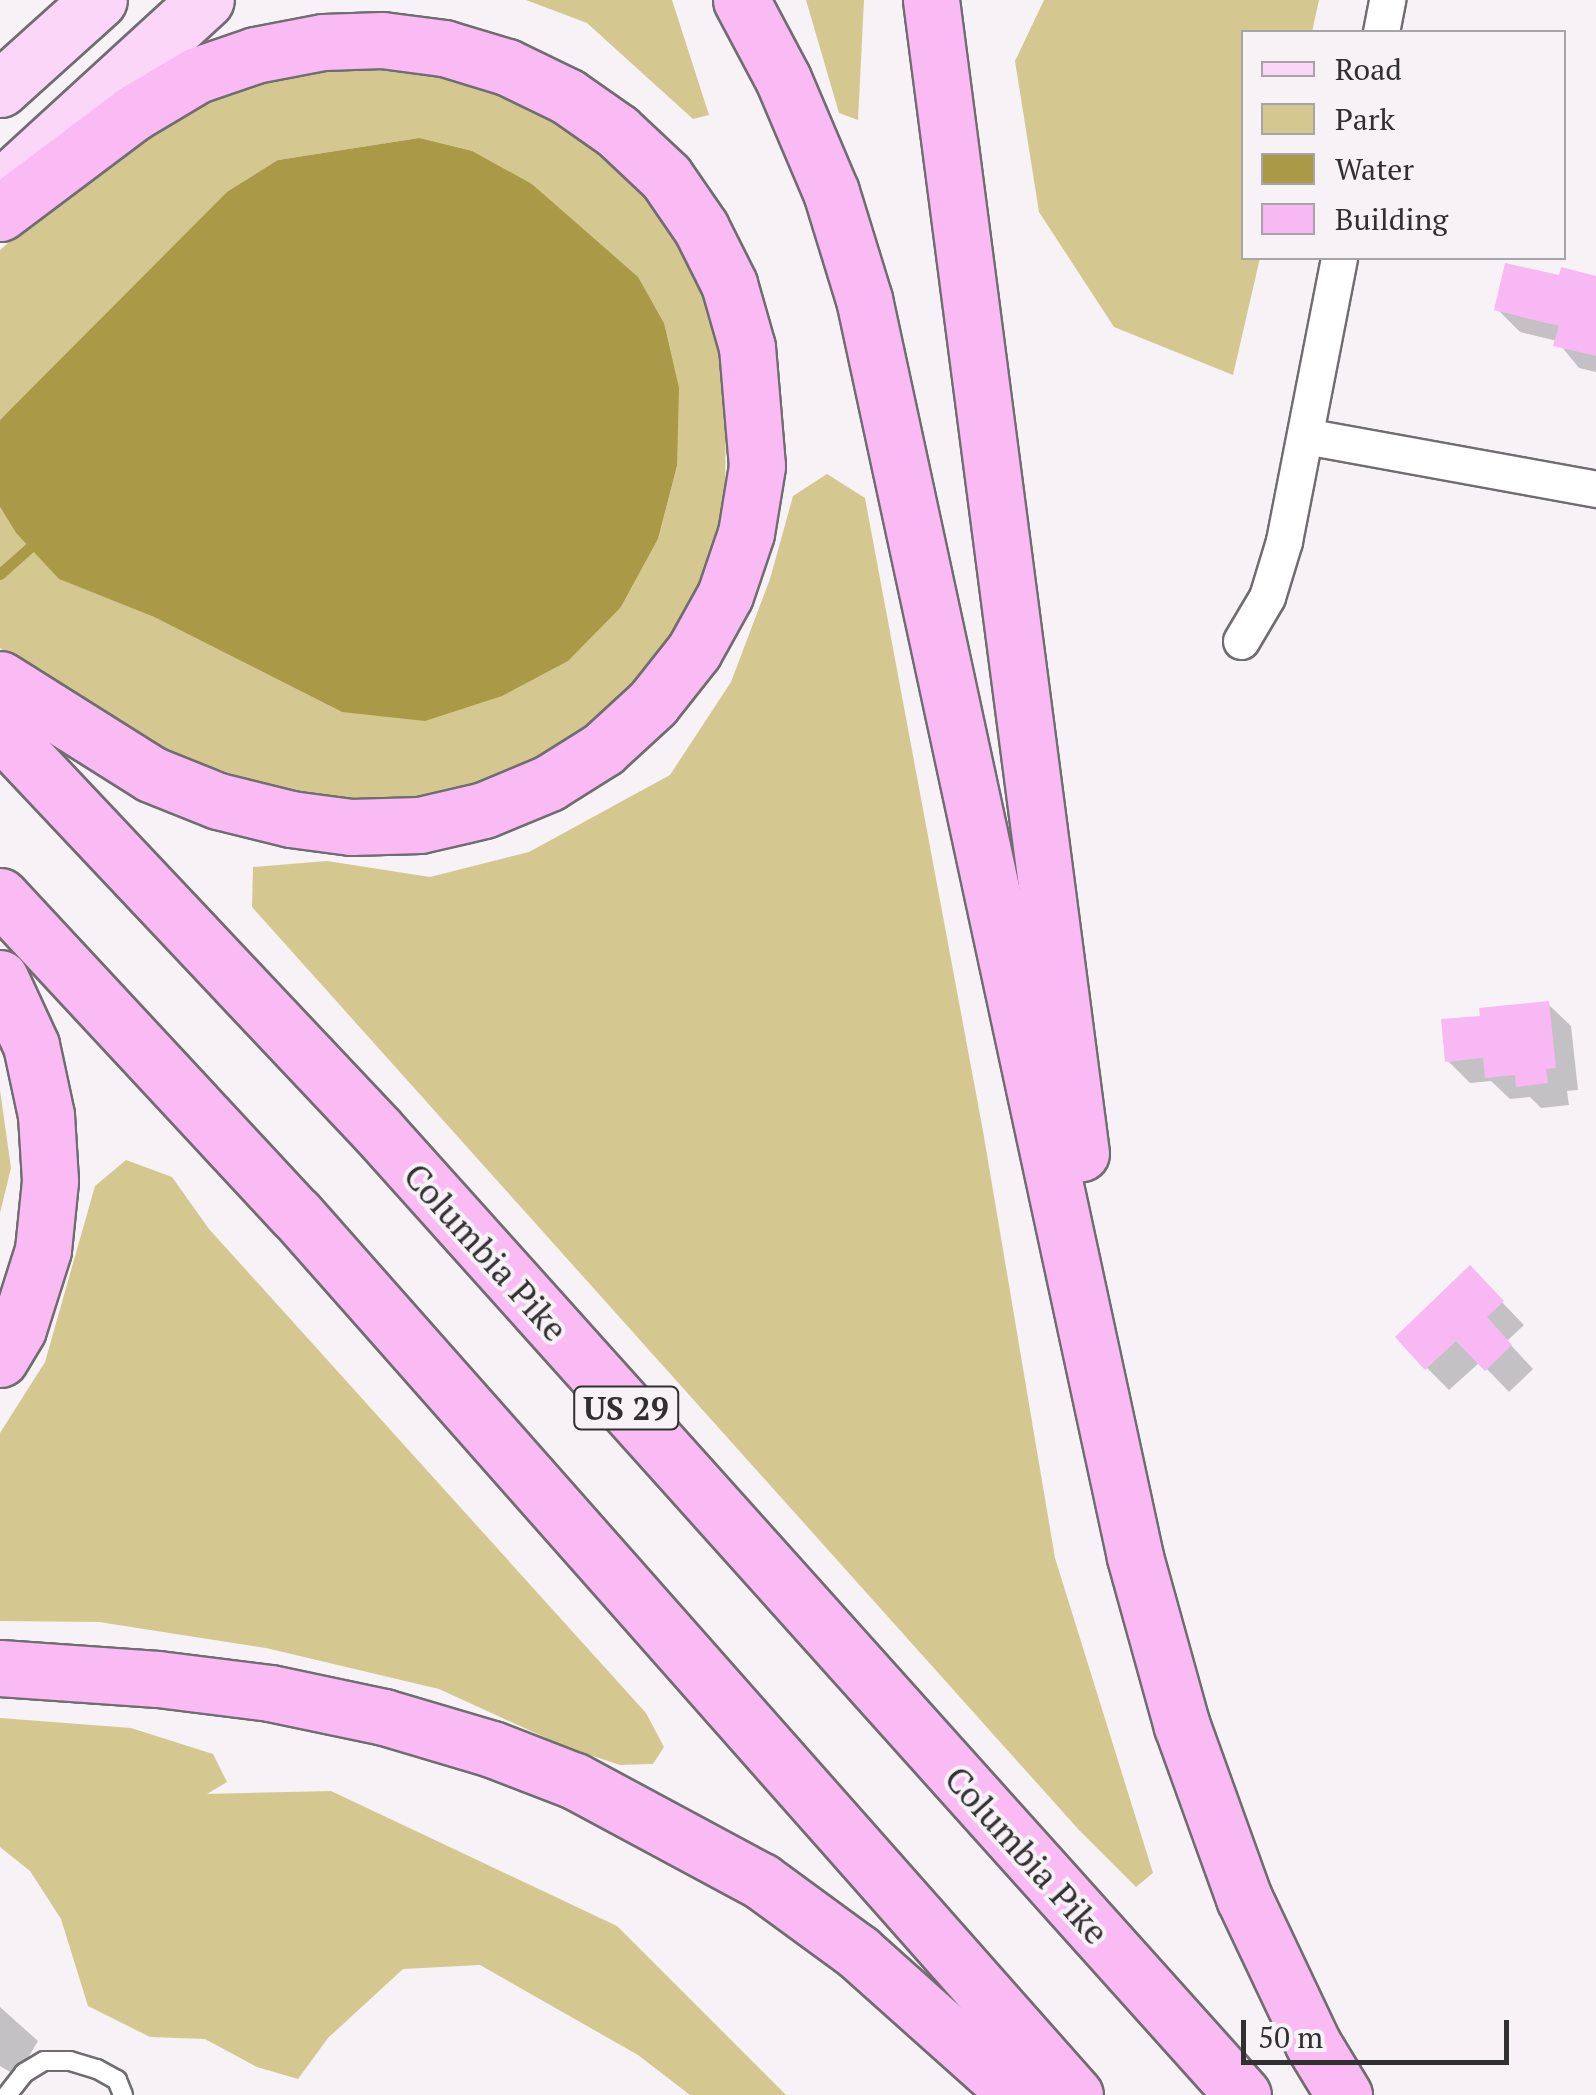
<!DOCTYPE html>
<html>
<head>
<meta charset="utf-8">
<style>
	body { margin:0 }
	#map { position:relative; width:1596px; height:2095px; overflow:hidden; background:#f6f2f6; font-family:"PT Serif",serif }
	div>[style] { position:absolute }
	.green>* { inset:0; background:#d4c890 }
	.water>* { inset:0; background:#aa9946 }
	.shadow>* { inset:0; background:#0003 }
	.stream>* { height:11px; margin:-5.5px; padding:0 5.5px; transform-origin:5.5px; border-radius:5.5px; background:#aa9946 }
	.building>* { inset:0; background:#f8b8f3 }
	.roads { filter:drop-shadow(2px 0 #706d70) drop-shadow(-2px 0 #706d70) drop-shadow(0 2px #706d70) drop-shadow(0 -2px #706d70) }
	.lane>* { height:18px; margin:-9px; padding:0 9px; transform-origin:9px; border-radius:9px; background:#fff }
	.street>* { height:35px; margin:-17.5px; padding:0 17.5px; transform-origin:17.5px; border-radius:17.5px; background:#fff }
	.primary>* { height:55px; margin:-27.5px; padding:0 27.5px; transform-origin:27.5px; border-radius:27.5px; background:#fcd6f9 }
	.highway>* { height:55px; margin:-27.5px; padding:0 27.5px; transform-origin:27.5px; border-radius:27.5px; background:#fabbf5 }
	span { translate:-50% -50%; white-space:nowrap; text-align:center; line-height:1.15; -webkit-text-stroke:8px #f6f2f6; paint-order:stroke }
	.shield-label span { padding:2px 8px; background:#f6f2f6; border:2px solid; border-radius:8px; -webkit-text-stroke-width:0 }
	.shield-label { font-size:32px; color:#313031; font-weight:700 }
	.street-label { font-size:35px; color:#313031 }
	.legend { position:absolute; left:1241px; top:30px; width:325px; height:230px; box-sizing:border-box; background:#f6f2f6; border:2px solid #a7a4a7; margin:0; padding:12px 18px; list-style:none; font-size:30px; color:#313031 }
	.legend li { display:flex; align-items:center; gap:20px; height:50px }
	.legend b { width:50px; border:2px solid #a7a4a7 }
	.scale { position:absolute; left:1241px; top:2020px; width:268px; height:45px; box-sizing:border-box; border:5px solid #313031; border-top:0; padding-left:12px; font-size:30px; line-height:35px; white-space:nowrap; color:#313031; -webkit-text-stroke:8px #f6f2f6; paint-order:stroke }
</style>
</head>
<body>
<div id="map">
	<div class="green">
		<i style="clip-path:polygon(526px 0,672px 0,709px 115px,693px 119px,587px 23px)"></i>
		<i style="clip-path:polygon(806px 0,864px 0,858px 120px,839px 113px)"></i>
		<i style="clip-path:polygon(1044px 0,1319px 0,1312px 32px,1244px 32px,1244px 258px,1260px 258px,1233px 375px,1114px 327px,1039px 212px,1015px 61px)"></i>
		<i style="clip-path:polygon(323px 65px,411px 66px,526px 99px,645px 183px,707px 292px,726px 386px,725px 517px,693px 605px,635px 694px,571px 741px,493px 779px,416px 802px,352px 801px,280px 791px,190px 759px,102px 720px,0 648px,0 507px,16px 533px,60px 579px,154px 617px,342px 712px,621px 607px,658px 539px,677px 466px,664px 323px,638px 278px,532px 184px,419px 138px,278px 160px,0 420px,0 250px,124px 140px,232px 82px)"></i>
		<i style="clip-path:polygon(827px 474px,865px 498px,983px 1131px,1055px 1558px,1153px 1873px,1136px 1887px,1079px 1830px,252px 907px,253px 867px,327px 861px,430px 877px,529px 852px,670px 775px,731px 682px,770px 579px,793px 496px)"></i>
		<i style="clip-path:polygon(0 1090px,11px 1168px,0 1213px)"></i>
		<i style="clip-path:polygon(126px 1160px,172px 1177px,209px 1229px,646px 1713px,664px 1747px,653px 1764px,620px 1765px,566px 1747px,439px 1689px,266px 1648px,99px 1622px,0 1621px,0 1433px,45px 1362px,95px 1186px)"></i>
		<i style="clip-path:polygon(0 1718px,131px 1728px,213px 1754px,227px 1782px,207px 1794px,331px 1791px,617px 1926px,786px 2095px,690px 2095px,638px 2055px,480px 1965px,403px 1969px,328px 2038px,298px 2079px,257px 2067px,205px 2039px,150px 2037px,88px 2006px,61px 1919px,30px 1871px,0 1847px)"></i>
	</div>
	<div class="water">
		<i style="clip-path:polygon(419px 138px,472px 151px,532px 184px,638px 277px,664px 323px,679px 388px,677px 466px,658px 539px,621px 607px,568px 661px,502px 696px,425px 721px,342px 712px,154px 617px,59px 579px,16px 533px,0 507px,0 420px,227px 192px,278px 160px)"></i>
	</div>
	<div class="shadow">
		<i style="clip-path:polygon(1560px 278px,1596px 278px,1596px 372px,1579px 368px,1557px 341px,1520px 332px,1497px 309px)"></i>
		<i style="clip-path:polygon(1548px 1004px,1571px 1026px,1578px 1090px,1567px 1091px,1569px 1105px,1541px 1108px,1530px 1097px,1510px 1099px,1491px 1081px,1470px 1083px,1447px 1060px,1483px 1018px)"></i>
		<i style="clip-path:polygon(1470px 1269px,1524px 1325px,1507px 1341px,1533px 1369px,1509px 1392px,1480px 1362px,1449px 1390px,1427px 1368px)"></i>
		<i style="clip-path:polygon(0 2007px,38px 2041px,17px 2076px,0 2066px)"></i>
	</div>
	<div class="stream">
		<i style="left:0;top:574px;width:51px;rotate:-41.8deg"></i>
	</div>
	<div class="building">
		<i style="clip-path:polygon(1505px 263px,1559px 275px,1561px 267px,1596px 276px,1596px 356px,1553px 346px,1559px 326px,1494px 310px)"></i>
		<i style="clip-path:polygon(1549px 1001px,1556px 1068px,1546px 1069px,1548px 1083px,1516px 1087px,1515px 1075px,1485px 1078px,1483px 1058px,1445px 1062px,1441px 1019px,1480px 1016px,1479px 1008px)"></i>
		<i style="clip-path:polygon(1470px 1265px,1504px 1301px,1487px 1317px,1512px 1345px,1485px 1371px,1456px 1341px,1425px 1370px,1395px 1337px)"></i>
	</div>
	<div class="roads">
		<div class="lane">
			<i style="left:7px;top:2095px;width:28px;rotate:-52deg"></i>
			<i style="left:24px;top:2073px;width:23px;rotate:-31deg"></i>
			<i style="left:44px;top:2061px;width:26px"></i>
			<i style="left:70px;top:2061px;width:28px;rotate:17deg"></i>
			<i style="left:97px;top:2069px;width:23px;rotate:29deg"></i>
			<i style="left:117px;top:2080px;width:16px;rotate:68deg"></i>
		</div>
		<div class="street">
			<i style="left:1381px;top:32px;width:33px;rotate:-79deg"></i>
			<i style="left:1305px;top:436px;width:296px;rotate:10.3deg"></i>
			<i style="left:1241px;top:641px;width:51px;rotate:-59.4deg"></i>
			<i style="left:1267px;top:597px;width:59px;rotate:-73.1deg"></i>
			<i style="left:1284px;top:541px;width:288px;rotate:-79deg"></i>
		</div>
		<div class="primary">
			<i style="left:0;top:89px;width:133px;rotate:-42deg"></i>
			<i style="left:6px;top:183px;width:271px;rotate:-42.5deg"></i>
		</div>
		<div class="highway">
			<i style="left:741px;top:0;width:89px;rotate:62deg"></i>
			<i style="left:783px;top:79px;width:123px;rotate:67deg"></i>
			<i style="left:831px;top:192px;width:112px;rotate:72.9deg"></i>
			<i style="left:864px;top:299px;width:1287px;rotate:77.84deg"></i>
			<i style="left:1135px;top:1557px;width:175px;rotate:74.5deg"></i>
			<i style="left:1182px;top:1726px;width:183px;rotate:70.2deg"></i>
			<i style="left:1244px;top:1898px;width:161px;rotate:64.7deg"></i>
			<i style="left:1313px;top:2044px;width:60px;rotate:58.7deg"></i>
			<i style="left:931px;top:0;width:1163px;rotate:82.59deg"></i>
			<i style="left:0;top:213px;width:166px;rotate:-36.9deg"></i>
			<i style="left:133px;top:113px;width:74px;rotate:-30.7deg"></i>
			<i style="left:197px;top:75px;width:61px;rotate:-19deg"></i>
			<i style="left:255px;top:55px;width:69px;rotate:-10.8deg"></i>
			<i style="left:323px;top:42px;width:59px;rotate:-1.9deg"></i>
			<i style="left:382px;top:40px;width:63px;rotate:7.4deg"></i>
			<i style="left:444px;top:48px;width:66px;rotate:16.8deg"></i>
			<i style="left:507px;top:67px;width:67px;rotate:25.8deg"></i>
			<i style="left:567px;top:96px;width:61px;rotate:35deg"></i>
			<i style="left:617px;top:131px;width:67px;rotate:43.2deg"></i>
			<i style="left:666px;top:177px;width:62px;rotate:55.5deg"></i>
			<i style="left:701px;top:228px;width:63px;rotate:63.4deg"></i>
			<i style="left:729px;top:284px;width:66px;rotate:74.1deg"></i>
			<i style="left:747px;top:347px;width:119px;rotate:85.2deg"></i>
			<i style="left:757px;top:466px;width:68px;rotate:99.3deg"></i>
			<i style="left:746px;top:533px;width:65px;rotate:108.7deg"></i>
			<i style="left:725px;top:595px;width:64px;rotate:119deg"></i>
			<i style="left:694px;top:651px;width:66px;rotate:128.3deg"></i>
			<i style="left:653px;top:703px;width:68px;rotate:137.4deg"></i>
			<i style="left:603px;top:749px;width:64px;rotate:147.8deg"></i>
			<i style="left:549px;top:783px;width:70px;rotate:157.4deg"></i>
			<i style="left:484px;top:810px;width:66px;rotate:166.8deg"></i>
			<i style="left:420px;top:825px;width:69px;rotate:178.3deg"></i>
			<i style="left:351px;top:827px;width:61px;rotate:-172.4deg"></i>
			<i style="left:291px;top:819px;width:75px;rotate:-166.1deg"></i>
			<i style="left:218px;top:801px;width:72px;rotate:-158.1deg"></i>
			<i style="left:151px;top:774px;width:178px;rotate:-147.8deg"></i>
			<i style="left:0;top:730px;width:551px;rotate:46.69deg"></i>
			<i style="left:378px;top:1131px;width:1295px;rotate:48.1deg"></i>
			<i style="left:0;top:896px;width:434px;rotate:47.1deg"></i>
			<i style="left:296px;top:1214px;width:1176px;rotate:48.52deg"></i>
			<i style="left:0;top:978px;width:74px;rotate:65.2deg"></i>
			<i style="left:31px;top:1045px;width:72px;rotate:77.9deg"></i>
			<i style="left:46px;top:1115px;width:66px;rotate:86.5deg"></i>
			<i style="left:50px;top:1181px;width:69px;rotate:95.8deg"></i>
			<i style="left:43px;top:1250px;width:83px;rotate:107.6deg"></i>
			<i style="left:18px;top:1329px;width:35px;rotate:121deg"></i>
			<i style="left:0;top:1668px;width:158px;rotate:4deg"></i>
			<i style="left:158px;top:1679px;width:113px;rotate:7.1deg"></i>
			<i style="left:270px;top:1693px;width:116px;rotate:11.9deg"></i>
			<i style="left:384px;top:1717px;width:113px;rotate:16.5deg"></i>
			<i style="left:492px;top:1749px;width:89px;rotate:21.1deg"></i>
			<i style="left:575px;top:1781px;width:211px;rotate:28.3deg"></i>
			<i style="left:761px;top:1881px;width:120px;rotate:36.2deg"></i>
			<i style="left:858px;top:1952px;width:215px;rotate:41.8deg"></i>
		</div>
	</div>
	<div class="shield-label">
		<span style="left:626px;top:1408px">US 29</span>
	</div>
	<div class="street-label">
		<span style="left:486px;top:1252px;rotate:48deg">Columbia Pike</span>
		<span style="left:1027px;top:1855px;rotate:48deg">Columbia Pike</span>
	</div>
	<ul class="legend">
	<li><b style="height:12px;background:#fcd6f9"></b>Road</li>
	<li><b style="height:28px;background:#d4c890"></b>Park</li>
	<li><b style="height:28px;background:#aa9946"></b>Water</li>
	<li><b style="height:28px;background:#f8b8f3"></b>Building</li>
	</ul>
	<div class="scale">50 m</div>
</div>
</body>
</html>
